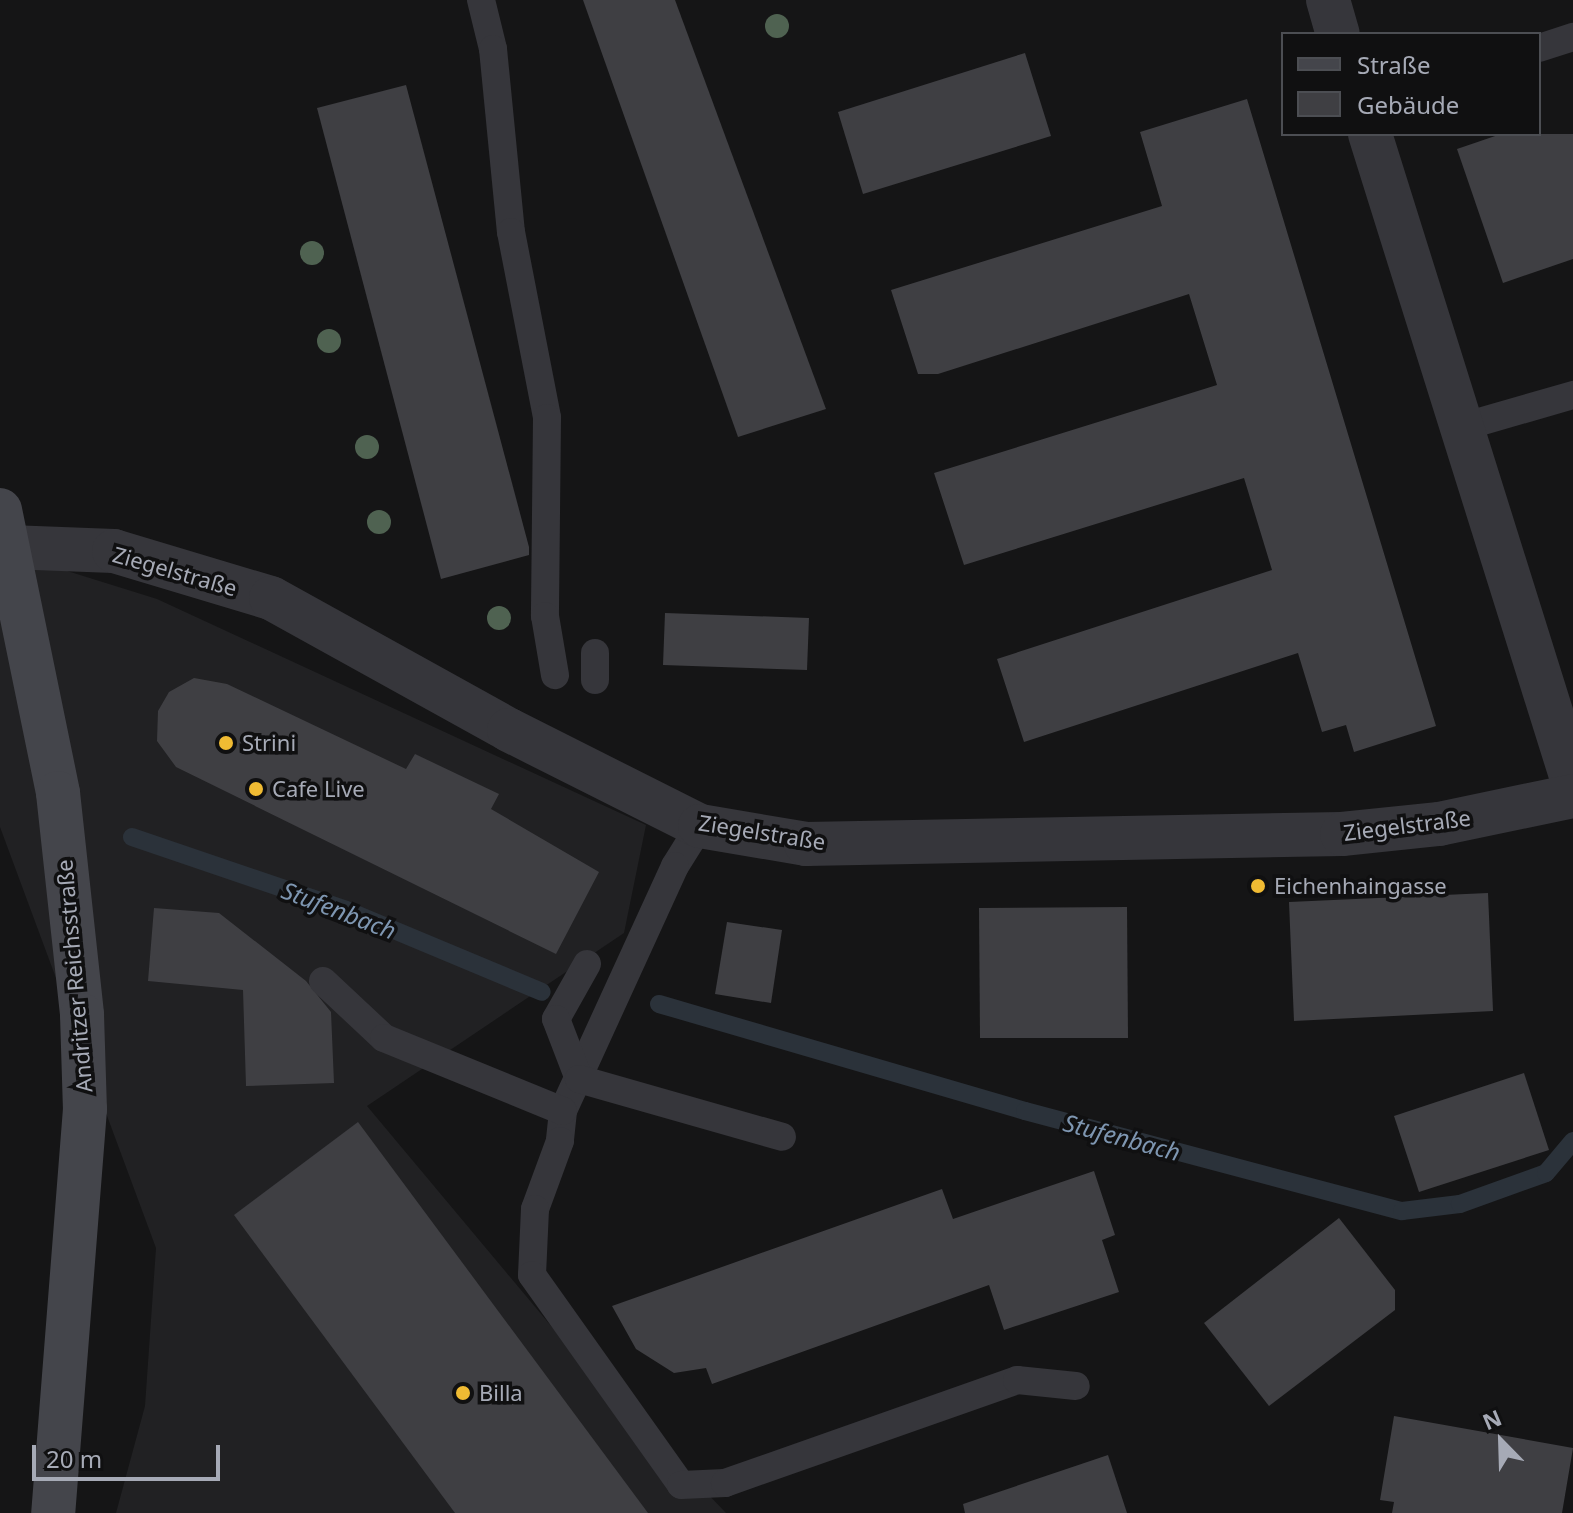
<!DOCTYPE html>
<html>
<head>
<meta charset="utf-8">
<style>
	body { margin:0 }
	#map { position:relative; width:1573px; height:1513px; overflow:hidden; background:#151516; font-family:"Noto Sans",sans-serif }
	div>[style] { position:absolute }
	.built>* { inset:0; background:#212123 }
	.stream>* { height:18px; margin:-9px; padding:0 9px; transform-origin:9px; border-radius:9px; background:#2b323a }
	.building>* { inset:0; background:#3f3f43 }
	.lane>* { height:28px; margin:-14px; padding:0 14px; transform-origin:14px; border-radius:14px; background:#36363b }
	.street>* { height:44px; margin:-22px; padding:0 22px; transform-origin:22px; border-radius:22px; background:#36363b }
	.secondary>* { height:44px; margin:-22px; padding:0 22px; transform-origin:22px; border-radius:22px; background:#44454b }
	.trees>* { width:24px; height:24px; margin:-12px; border-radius:50%; background:#4f6251 }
	.dots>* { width:22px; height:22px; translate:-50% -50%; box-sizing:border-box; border:4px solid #101011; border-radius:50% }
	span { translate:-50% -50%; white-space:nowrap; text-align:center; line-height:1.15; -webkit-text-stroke:7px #101011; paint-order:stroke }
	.street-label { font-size:22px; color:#a6aab6 }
	.poi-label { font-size:22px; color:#a6aab6 }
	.left { translate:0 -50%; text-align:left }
	.water-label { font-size:24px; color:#7e96b1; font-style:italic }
	.legend { position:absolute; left:1281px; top:32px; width:260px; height:104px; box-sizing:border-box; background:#101011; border:2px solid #4c4e53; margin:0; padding:10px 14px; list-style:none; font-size:24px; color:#a6aab6 }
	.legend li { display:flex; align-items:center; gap:16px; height:40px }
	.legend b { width:40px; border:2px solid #4c4e53 }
	.north { position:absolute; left:1461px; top:1401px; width:80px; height:80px; -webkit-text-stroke:6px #101011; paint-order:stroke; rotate:337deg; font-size:22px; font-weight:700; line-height:32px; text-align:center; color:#a6aab6 }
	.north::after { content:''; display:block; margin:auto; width:28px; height:36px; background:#a6aab6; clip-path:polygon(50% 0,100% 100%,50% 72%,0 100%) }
	.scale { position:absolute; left:32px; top:1445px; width:188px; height:36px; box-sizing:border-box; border:4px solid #a6aab6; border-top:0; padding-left:10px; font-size:24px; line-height:28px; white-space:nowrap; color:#a6aab6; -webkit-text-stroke:6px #101011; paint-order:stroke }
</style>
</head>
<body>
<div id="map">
	<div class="built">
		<i style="clip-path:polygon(0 550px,157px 599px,646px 825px,624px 933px,367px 1106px,572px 1351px,726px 1513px,116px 1513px,145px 1406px,156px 1248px,0 827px)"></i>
	</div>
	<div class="stream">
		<i style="left:132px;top:837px;width:226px;rotate:18.8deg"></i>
		<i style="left:346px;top:910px;width:212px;rotate:22.7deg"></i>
		<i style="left:659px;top:1004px;width:381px;rotate:16.3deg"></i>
		<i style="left:1025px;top:1111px;width:390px;rotate:14.9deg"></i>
		<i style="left:1402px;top:1211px;width:58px;rotate:-6.9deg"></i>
		<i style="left:1460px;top:1204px;width:91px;rotate:-19.8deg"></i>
		<i style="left:1546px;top:1173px;width:42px;rotate:-49.8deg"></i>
	</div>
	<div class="building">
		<i style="clip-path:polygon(583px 0,675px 0,826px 409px,738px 437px)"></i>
		<i style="clip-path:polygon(1025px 53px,1051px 136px,863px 194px,838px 112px)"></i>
		<i style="clip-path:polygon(406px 85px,529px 547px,529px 555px,441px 579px,317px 108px)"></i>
		<i style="clip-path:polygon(1247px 99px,1436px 726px,1354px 752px,1346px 725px,1322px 732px,1298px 653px,1024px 742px,997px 659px,1272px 570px,1244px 478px,964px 565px,934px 473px,1217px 385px,1189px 294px,938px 374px,918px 374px,891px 290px,1162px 206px,1140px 132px)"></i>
		<i style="clip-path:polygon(1501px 134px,1573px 134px,1573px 259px,1503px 283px,1457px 149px)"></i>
		<i style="clip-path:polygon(665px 613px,809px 618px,807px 670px,663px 665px)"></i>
		<i style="clip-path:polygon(194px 678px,227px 684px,406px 769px,415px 754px,499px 794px,491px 809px,599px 872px,556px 954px,176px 767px,157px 741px,158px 711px,169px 692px)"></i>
		<i style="clip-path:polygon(1488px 893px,1493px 1011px,1294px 1021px,1289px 902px)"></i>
		<i style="clip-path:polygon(1127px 907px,1128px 1038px,980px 1038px,979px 908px)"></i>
		<i style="clip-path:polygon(154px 908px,219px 913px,306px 981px,331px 1012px,334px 1083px,246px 1086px,243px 990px,148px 981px)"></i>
		<i style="clip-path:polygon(727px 922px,782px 930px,771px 1003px,715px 994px)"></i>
		<i style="clip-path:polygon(1524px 1073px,1549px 1150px,1419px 1192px,1394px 1116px)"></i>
		<i style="clip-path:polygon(358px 1122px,648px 1513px,455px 1513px,234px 1215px)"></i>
		<i style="clip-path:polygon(1094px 1171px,1115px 1235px,1102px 1240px,1119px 1292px,1004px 1330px,989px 1285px,712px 1384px,706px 1368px,674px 1373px,636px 1349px,612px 1306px,942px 1189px,953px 1219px)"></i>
		<i style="clip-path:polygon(1339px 1218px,1395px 1290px,1395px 1310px,1269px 1406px,1204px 1323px)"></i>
		<i style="clip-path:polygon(1394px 1416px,1573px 1448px,1562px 1513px,1392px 1513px,1394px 1502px,1380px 1500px)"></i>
		<i style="clip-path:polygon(1108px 1455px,1127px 1513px,965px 1513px,963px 1504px)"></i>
	</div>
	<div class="lane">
		<i style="left:481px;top:0;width:50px;rotate:76.2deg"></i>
		<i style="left:493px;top:49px;width:184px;rotate:84.4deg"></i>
		<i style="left:511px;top:232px;width:189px;rotate:79deg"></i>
		<i style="left:547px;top:418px;width:198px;rotate:90.6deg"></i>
		<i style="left:545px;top:616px;width:60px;rotate:80.4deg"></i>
		<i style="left:1539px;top:48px;width:36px;rotate:-18deg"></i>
		<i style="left:1462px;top:427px;width:116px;rotate:-16.1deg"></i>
		<i style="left:595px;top:653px;width:27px;rotate:90deg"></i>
		<i style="left:700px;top:826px;width:47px;rotate:122deg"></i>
		<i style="left:675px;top:866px;width:269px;rotate:114.6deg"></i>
		<i style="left:563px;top:1111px;width:30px;rotate:96deg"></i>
		<i style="left:560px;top:1141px;width:72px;rotate:110.2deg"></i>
		<i style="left:535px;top:1209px;width:66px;rotate:92.6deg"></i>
		<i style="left:532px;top:1275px;width:257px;rotate:54.6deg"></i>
		<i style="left:681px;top:1485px;width:44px;rotate:-2.6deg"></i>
		<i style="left:725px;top:1483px;width:310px;rotate:-19.4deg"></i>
		<i style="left:1017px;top:1380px;width:59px;rotate:5.8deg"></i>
		<i style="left:587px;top:964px;width:63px;rotate:119.4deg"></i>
		<i style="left:556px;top:1019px;width:64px;rotate:69deg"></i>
		<i style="left:579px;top:1079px;width:211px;rotate:15.9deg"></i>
		<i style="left:323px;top:981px;width:83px;rotate:43.1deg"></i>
		<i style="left:384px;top:1038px;width:193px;rotate:22.2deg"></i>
	</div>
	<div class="street">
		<i style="left:1328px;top:0;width:35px;rotate:74deg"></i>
		<i style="left:1370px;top:134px;width:679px;rotate:72.61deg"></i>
		<i style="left:9px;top:547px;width:105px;rotate:2.2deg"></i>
		<i style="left:114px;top:551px;width:164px;rotate:16.7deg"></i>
		<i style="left:271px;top:598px;width:272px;rotate:29deg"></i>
		<i style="left:509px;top:730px;width:214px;rotate:26.7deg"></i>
		<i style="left:700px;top:826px;width:108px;rotate:9.6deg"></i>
		<i style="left:806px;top:844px;width:536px;rotate:-1.07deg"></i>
		<i style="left:1342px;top:834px;width:98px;rotate:-5.9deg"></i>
		<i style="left:1439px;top:824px;width:137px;rotate:-11.8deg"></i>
	</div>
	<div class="secondary">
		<i style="left:0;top:510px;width:289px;rotate:78.4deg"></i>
		<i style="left:58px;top:793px;width:223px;rotate:83.8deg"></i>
		<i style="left:82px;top:1015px;width:94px;rotate:88.2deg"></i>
		<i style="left:85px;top:1109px;width:405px;rotate:94.5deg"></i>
	</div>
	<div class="trees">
		<i style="left:777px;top:26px"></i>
		<i style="left:312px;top:253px"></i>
		<i style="left:329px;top:341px"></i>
		<i style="left:367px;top:447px"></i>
		<i style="left:379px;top:522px"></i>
		<i style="left:499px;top:618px"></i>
	</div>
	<div class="dots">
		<i style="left:226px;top:743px;background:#f0bb33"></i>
		<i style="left:256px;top:789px;background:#f0bb33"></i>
		<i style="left:1258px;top:886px;background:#f0bb33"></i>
		<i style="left:463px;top:1393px;background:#f0bb33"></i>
	</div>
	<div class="street-label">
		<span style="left:175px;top:571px;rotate:16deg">Ziegelstraße</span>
		<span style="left:1407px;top:825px;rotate:-7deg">Ziegelstraße</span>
		<span style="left:762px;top:832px;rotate:9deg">Ziegelstraße</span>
		<span style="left:74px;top:976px;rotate:-95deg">Andritzer Reichsstraße</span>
	</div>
	<div class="poi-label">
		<span class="left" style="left:242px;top:743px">Strini</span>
		<span class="left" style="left:272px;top:789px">Cafe Live</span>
		<span class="left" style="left:1274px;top:886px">Eichenhaingasse</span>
		<span class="left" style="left:479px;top:1393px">Billa</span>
	</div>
	<div class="water-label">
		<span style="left:339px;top:910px;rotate:21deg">Stufenbach</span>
		<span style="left:1122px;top:1137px;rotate:15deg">Stufenbach</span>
	</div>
	<ul class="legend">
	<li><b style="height:10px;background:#44454b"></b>Straße</li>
	<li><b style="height:22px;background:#3f3f43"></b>Gebäude</li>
	</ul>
	<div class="north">N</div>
	<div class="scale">20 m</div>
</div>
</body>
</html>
